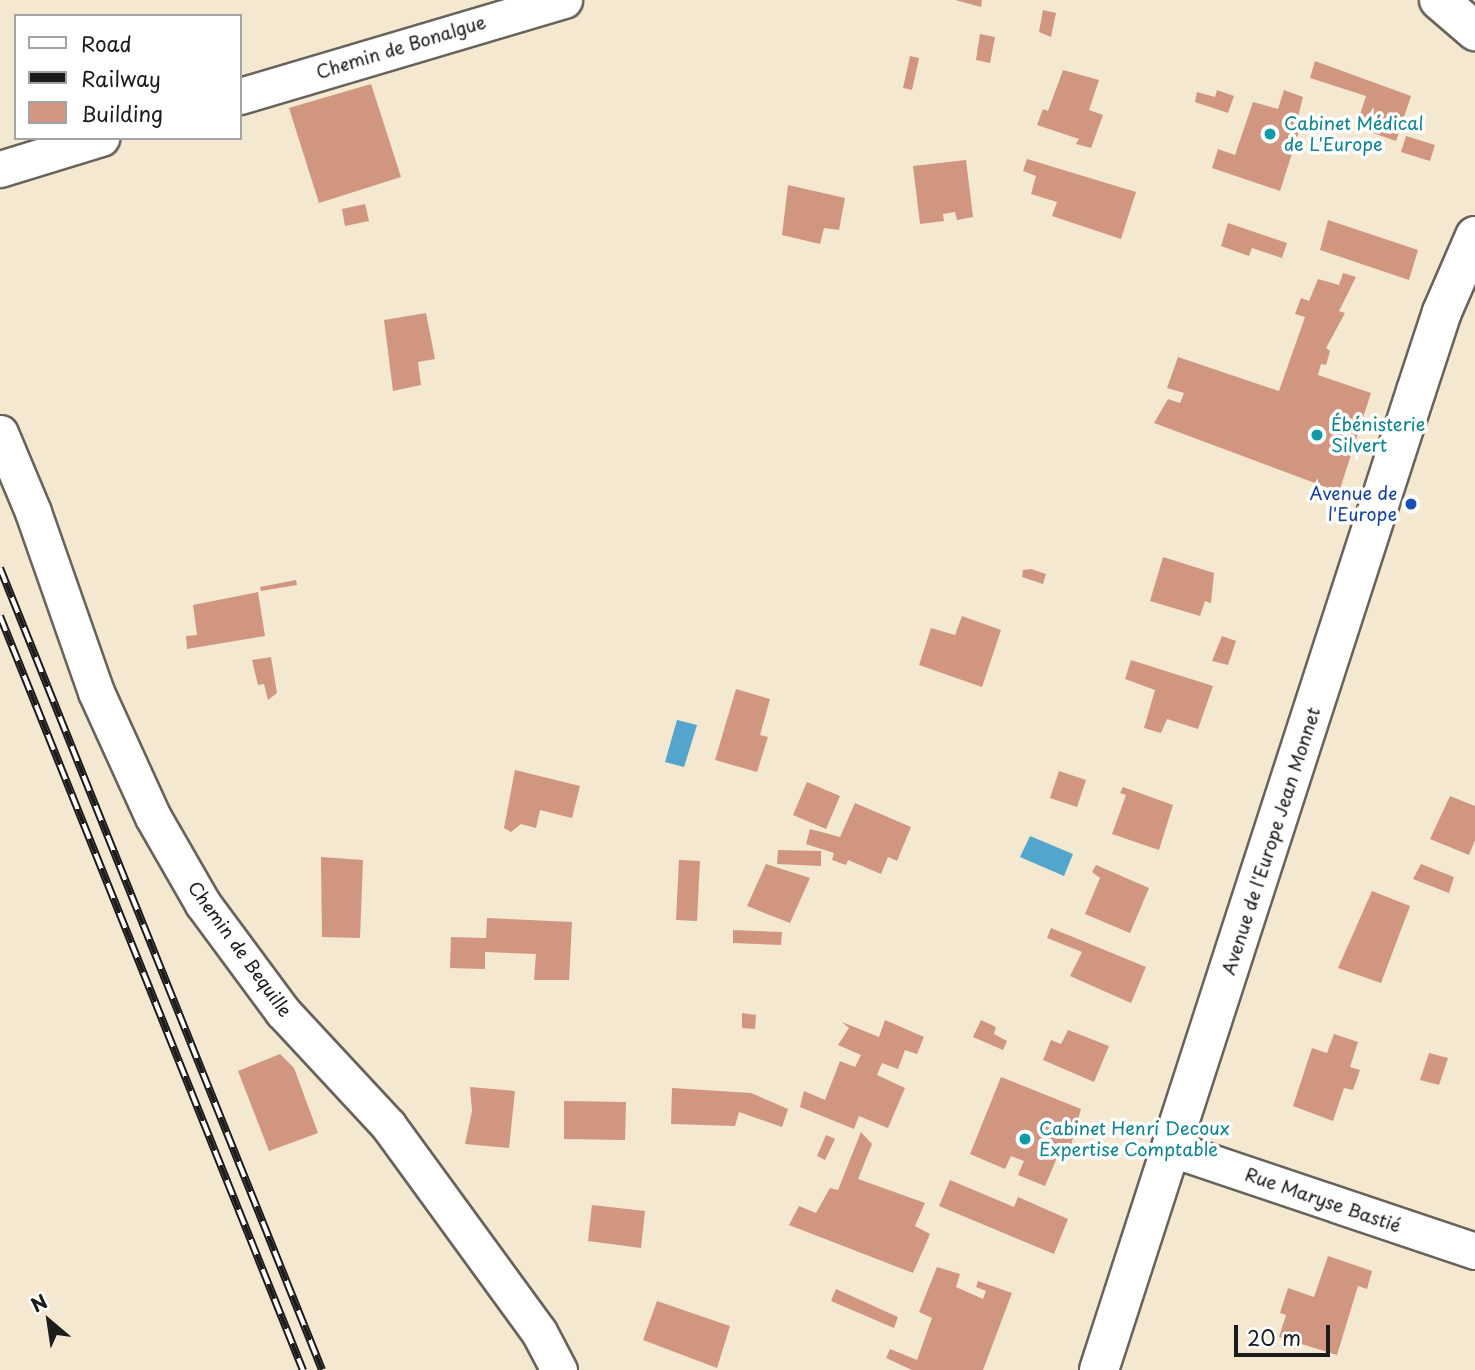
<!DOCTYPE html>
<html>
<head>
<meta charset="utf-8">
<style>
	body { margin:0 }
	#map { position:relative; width:1475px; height:1370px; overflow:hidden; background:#f4e8d1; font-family:"Playpen Sans",sans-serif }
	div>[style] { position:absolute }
	.water>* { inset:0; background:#54a5ce }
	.building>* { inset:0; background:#d19680 }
	.roads { filter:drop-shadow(2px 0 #68635b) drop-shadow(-2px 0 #68635b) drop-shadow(0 2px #68635b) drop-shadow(0 -2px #68635b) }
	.minor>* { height:35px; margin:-17.5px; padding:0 17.5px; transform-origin:17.5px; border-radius:17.5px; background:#fff }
	.secondary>* { height:38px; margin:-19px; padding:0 19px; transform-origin:19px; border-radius:19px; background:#fff }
	.primary>* { height:38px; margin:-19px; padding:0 19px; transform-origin:19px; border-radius:19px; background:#fff }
	.rail>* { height:8px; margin-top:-4px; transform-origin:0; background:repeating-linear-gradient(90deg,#fff 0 16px,#1c1c1c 0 32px); box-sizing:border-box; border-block:2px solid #1c1c1c }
	.dots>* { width:19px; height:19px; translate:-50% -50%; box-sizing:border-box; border:4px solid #fff; border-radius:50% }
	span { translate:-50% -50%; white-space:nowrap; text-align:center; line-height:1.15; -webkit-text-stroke:7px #fff; paint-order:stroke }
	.street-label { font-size:18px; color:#1c1c1c }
	.culture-label { font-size:18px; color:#0d838f }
	.left { translate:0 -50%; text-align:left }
	.transit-label { font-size:18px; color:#164399 }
	.right { translate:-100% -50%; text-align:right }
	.legend { position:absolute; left:14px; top:14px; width:228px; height:126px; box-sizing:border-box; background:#fff; border:2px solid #a4a4a4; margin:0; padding:9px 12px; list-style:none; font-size:21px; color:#1c1c1c }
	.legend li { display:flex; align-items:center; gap:14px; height:35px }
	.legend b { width:35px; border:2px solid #a4a4a4 }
	.north { position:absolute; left:14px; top:1286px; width:70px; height:70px; -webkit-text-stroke:5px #fff; paint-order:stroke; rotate:331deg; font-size:19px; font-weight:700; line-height:28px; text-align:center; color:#1c1c1c }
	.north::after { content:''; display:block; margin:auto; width:24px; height:32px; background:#1c1c1c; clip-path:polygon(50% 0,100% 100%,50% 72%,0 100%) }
	.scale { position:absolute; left:1234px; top:1325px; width:96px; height:32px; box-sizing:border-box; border:4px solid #1c1c1c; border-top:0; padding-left:9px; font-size:21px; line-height:24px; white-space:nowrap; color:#1c1c1c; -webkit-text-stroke:5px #fff; paint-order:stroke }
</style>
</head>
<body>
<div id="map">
	<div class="water">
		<i style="clip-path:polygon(677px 720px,697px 725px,684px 767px,665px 762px)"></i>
		<i style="clip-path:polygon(1030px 836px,1073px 854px,1064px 876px,1020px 857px)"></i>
	</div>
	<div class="building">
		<i style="clip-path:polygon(955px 0,982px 0,981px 7px)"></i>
		<i style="clip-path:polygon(1043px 10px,1056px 13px,1051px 37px,1039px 32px)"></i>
		<i style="clip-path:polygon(980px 34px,995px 37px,990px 63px,976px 60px)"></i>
		<i style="clip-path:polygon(910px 56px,919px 58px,912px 90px,903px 88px)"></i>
		<i style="clip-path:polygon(1315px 61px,1411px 96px,1396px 141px,1356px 127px,1366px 96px,1310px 78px)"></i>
		<i style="clip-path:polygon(1063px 70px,1099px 80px,1089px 110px,1103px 115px,1091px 148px,1076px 144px,1079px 139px,1037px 125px,1043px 109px,1048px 111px)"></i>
		<i style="clip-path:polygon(371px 84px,401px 177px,319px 203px,289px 108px)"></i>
		<i style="clip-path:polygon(1217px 90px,1234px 96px,1228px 113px,1195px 102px,1197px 92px,1215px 97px)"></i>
		<i style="clip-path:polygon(1284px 90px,1303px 97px,1298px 117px,1303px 119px,1280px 191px,1212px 168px,1218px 149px,1235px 155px,1253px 102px,1278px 109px)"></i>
		<i style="clip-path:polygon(1406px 136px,1435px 145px,1430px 161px,1401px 152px)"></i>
		<i style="clip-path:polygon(1027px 159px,1136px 192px,1121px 239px,1052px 216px,1057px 202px,1031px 194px,1036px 176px,1023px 171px)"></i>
		<i style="clip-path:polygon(966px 160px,973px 217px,957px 220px,955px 212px,943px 214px,944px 221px,920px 224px,913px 166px)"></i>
		<i style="clip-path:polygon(788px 185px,845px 198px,839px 230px,824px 228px,820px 244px,782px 235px)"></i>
		<i style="clip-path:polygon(365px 204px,369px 221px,345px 226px,342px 209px)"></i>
		<i style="clip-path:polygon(1328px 220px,1418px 250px,1409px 280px,1320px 250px)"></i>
		<i style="clip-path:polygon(1228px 223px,1287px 243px,1282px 258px,1252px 248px,1249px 256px,1221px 246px)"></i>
		<i style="clip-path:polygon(1343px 273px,1356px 277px,1339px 311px,1345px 313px,1326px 348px,1330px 351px,1326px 365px,1321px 364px,1318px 375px,1371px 393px,1339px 492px,1154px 423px,1168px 399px,1180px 403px,1184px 393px,1167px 388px,1178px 357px,1279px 391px,1305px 317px,1295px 314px,1301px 298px,1309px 301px,1318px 279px,1339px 285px)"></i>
		<i style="clip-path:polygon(426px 313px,435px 359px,418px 362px,421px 385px,393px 391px,384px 320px)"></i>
		<i style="clip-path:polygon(1163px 557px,1214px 573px,1211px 603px,1205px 601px,1200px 616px,1150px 601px)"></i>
		<i style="clip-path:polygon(1031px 569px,1046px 574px,1043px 584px,1022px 577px,1023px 570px)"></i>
		<i style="clip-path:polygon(296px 580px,297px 585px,261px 591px,260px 587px)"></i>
		<i style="clip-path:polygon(258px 592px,265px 636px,187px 649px,186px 636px,197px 635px,193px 605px)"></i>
		<i style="clip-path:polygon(962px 616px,1001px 630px,982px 687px,919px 665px,931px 628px,955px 635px)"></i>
		<i style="clip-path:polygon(1222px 636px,1236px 641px,1228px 665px,1212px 661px)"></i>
		<i style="clip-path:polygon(271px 657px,277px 693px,268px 700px,264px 684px,258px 685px,252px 660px)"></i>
		<i style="clip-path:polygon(1131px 660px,1213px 686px,1198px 729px,1167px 719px,1161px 733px,1144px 728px,1155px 690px,1125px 679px)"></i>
		<i style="clip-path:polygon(736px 689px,770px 699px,760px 735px,768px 737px,757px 772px,715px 760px)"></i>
		<i style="clip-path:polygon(515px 770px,580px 786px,572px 818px,540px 810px,536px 828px,521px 824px,511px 832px,504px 828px)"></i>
		<i style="clip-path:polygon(1059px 771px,1086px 780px,1077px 807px,1050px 798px)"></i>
		<i style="clip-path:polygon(807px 782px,840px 796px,826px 829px,793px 815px)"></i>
		<i style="clip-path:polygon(1123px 787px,1173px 805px,1159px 850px,1112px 834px,1126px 795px,1120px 793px)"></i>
		<i style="clip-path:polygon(1450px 796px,1475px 806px,1475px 840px,1469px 855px,1430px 839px)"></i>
		<i style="clip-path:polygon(855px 803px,911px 827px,897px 861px,888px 857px,881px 874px,848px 860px,846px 865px,832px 860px,834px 853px,806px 844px,810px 829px,840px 837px)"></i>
		<i style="clip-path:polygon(778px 850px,821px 851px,821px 866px,777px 864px)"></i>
		<i style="clip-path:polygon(321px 857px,363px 860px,360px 938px,322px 937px)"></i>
		<i style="clip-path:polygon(679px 860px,700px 861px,697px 921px,676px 920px)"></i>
		<i style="clip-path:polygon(766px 864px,810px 878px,790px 923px,747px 906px)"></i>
		<i style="clip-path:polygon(1421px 864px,1454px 877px,1449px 893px,1413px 879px)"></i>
		<i style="clip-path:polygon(1096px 865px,1149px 888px,1130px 933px,1085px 914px,1100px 878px,1092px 872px)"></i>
		<i style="clip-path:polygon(1372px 891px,1410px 906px,1381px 983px,1338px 968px)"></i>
		<i style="clip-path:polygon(487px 918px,572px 922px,569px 980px,534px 980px,536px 954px,485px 952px,485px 969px,450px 968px,451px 937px,486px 938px)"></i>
		<i style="clip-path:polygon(1051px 928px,1146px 967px,1131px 1003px,1070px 976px,1082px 952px,1047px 938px)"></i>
		<i style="clip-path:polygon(733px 930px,782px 932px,781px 945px,733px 943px)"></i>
		<i style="clip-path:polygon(742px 1013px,756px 1015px,755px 1029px,742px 1028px)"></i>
		<i style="clip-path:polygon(885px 1020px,924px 1037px,917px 1054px,905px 1050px,898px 1069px,882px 1063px,877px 1075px,905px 1088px,888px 1128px,859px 1116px,854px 1129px,800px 1107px,804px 1091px,825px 1100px,840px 1061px,855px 1067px,861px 1055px,838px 1045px,849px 1028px,842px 1022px,879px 1037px)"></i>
		<i style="clip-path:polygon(981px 1020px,996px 1027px,994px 1034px,1007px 1041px,1003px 1050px,973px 1037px)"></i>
		<i style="clip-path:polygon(1068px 1030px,1109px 1046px,1094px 1082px,1043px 1060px,1051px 1040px,1061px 1044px)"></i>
		<i style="clip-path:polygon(1334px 1034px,1358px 1042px,1350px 1067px,1360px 1070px,1353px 1090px,1344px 1088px,1333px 1121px,1293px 1106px,1312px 1048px,1327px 1053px)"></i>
		<i style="clip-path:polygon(1429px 1053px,1448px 1058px,1439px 1085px,1420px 1080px)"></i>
		<i style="clip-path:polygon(280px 1054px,294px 1068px,318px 1133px,269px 1151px,238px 1071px)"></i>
		<i style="clip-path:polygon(1001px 1077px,1081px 1109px,1069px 1152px,1061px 1148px,1045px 1186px,1018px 1175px,1024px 1161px,1011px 1156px,1005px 1169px,970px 1154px)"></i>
		<i style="clip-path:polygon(470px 1087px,515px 1091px,509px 1148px,465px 1144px,472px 1111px)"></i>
		<i style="clip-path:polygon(672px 1088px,751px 1093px,788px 1109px,782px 1127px,739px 1112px,735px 1126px,671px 1124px)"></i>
		<i style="clip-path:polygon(564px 1101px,626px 1102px,625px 1140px,564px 1139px)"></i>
		<i style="clip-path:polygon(861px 1132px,872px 1144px,858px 1179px,925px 1203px,915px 1226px,930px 1234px,913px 1273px,789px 1225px,799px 1206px,816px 1213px,830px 1188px,838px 1190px)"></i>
		<i style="clip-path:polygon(826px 1135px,835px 1139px,825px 1160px,817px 1156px)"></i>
		<i style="clip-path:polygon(950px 1180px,1014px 1207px,1018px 1197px,1068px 1219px,1054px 1254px,939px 1206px)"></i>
		<i style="clip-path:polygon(592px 1205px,645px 1211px,641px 1248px,588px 1241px)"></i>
		<i style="clip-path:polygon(1328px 1256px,1372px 1271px,1367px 1289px,1358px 1286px,1337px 1355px,1279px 1337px,1286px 1315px,1280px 1313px,1288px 1288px,1314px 1297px)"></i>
		<i style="clip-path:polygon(937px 1267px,960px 1274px,956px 1287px,983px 1299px,986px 1291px,976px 1287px,978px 1281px,1012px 1293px,983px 1370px,912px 1370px,886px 1358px,890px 1349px,917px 1360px,932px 1318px,919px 1312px)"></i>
		<i style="clip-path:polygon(836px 1289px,898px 1317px,894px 1328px,831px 1301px)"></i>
		<i style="clip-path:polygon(657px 1301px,730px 1326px,717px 1368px,643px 1340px)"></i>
	</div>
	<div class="roads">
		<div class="minor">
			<i style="left:240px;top:96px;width:338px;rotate:-16.5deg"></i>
			<i style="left:0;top:169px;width:106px;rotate:-17.1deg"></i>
			<i style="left:0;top:433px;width:86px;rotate:67.3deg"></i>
			<i style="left:33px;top:512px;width:191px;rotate:70.7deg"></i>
			<i style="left:96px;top:692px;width:137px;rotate:65.5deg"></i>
			<i style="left:153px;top:817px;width:100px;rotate:60.1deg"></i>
			<i style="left:203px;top:904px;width:134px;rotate:53.5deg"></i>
			<i style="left:283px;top:1012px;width:154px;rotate:47.1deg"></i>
			<i style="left:388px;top:1125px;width:256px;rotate:53.9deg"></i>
			<i style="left:539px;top:1332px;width:43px;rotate:62.2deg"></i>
			<i style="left:1172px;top:1149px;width:320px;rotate:18.6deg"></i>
		</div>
		<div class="secondary">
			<i style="left:1099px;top:1370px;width:1029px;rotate:-72.06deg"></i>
			<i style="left:1416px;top:391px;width:83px;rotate:-71.8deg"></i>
			<i style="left:1442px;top:312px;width:83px;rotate:-66.5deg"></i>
		</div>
		<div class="primary">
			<i style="left:1439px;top:0;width:48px;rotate:40.7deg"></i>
		</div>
	</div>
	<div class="rail">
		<i style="left:0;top:568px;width:864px;rotate:68.12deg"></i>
		<i style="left:0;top:616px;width:813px;rotate:68.11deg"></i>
	</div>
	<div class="dots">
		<i style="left:1270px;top:134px;background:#0f9aa8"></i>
		<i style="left:1317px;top:435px;background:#0f9aa8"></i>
		<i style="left:1411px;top:504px;background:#1a4fb4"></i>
		<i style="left:1025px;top:1139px;background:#0f9aa8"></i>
	</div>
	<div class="street-label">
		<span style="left:401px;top:47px;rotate:-17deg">Chemin de Bonalgue</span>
		<span style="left:1271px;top:841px;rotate:-72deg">Avenue de l'Europe Jean Monnet</span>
		<span style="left:240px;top:949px;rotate:54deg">Chemin de Bequille</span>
		<span style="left:1323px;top:1200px;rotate:19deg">Rue Maryse Bastié</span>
	</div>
	<div class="culture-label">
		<span class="left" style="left:1284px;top:134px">Cabinet Médical<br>de L'Europe</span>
		<span class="left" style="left:1331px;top:435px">Ébénisterie<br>Silvert</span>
		<span class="left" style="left:1039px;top:1139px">Cabinet Henri Decoux<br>Expertise Comptable</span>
	</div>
	<div class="transit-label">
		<span class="right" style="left:1397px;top:504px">Avenue de<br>l'Europe</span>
	</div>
	<ul class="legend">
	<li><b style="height:9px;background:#fff"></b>Road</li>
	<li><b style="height:9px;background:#1c1c1c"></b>Railway</li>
	<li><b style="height:19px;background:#d19680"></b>Building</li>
	</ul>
	<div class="north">N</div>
	<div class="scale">20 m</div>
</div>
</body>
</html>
